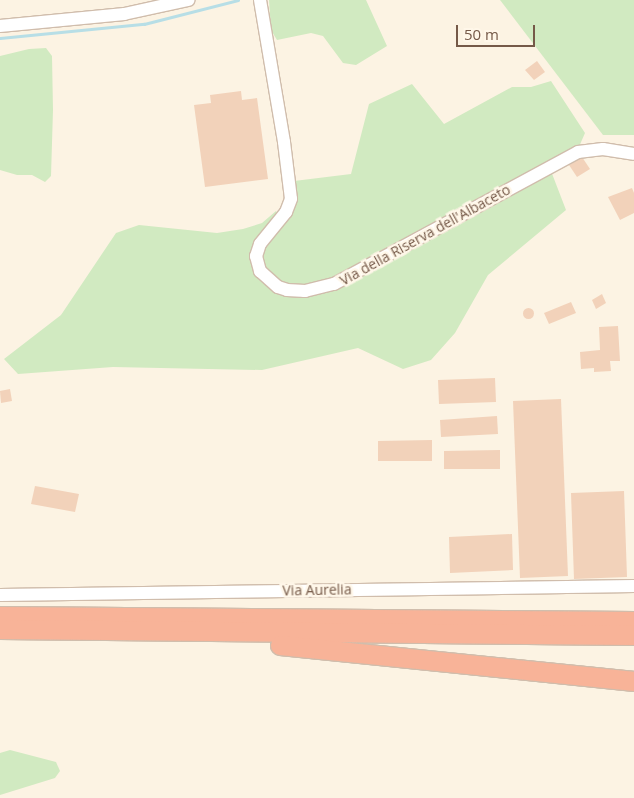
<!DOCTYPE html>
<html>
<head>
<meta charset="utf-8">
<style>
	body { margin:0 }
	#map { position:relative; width:634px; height:798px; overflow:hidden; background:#fcf3e3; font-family:"Open Sans",sans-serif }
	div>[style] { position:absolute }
	.green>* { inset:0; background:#d1eac1 }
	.stream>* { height:3px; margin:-1.5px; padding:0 1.5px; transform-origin:1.5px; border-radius:1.5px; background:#b7dee6 }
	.building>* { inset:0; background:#f2d2ba }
	.round { border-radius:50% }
	.roads { filter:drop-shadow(1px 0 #d0bdac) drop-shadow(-1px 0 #d0bdac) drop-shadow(0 1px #d0bdac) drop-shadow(0 -1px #d0bdac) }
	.minor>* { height:12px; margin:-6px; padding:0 6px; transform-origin:6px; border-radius:6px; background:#fff }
	.highway>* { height:19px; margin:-9.5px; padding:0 9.5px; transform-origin:9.5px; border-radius:9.5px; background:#f8b398 }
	span { translate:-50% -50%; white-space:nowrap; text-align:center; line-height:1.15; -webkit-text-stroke:5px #fff7e9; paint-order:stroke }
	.street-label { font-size:14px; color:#755948 }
	.scale { position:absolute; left:456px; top:25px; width:79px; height:22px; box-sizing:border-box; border:2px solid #755948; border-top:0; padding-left:6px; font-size:15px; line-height:18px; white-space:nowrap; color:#755948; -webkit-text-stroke:4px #fff7e9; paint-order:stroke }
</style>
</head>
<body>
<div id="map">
	<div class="green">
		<i style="clip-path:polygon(269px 0,366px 0,387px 46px,356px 65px,343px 63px,323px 36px,311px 33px,277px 40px,271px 30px)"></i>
		<i style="clip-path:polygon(500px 0,634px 0,634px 135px,603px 135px)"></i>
		<i style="clip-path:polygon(46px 48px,52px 56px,53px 110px,51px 176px,45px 182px,32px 175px,17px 175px,0 170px,0 56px,29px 49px)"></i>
		<i style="clip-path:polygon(551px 81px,585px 133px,578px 149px,316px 286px,293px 287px,268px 276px,261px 254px,295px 208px,294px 181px,351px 174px,369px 104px,412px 84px,444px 124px,512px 87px,531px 87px)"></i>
		<i style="clip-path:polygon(551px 171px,566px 210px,488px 275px,455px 333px,431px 360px,403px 369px,358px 348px,262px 370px,113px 367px,18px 374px,4px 359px,61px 315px,116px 233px,139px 225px,217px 233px,243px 229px,262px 223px,276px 211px,278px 216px,254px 256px,276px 293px,315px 295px,347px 283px)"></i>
		<i style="clip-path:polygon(10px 750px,56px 762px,60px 771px,55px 778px,0 795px,0 753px)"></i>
	</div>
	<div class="stream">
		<i style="left:0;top:38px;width:145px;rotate:-5.6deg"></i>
		<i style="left:144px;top:24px;width:97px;rotate:-14.3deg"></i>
	</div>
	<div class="building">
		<i style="clip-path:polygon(537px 61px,545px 72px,534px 80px,525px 70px)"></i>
		<i style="clip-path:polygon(241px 91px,242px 100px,257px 98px,268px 179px,205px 187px,194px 105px,211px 103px,210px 95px)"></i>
		<i style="clip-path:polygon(582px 157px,590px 169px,577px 177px,569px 165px)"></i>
		<i style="clip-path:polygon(632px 188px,634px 193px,634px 213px,620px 220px,608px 197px)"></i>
		<i style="clip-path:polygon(602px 294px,606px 303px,596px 309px,592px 300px)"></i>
		<i style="clip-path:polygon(571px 302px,576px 313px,549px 324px,544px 313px)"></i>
		<i class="round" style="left:522.5px;top:307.5px;width:11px;height:11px"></i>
		<i style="clip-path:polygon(618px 326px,620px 361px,610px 361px,611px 371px,594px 372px,594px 368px,581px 369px,580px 352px,600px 350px,599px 327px)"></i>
		<i style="clip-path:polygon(495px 378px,496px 402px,439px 404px,438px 380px)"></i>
		<i style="clip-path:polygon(10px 389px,12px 401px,1px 403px,0 391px)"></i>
		<i style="clip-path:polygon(561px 399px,568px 576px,520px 578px,513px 401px)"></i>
		<i style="clip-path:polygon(497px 416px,498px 434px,441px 437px,440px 420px)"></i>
		<i style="clip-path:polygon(432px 440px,432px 461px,378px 461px,378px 441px)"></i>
		<i style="clip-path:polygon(500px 450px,500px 469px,444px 469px,444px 451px)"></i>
		<i style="clip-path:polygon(35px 486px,79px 494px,75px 512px,31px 504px)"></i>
		<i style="clip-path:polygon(624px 491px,627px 577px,574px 579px,571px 493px)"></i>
		<i style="clip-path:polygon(512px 534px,513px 570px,450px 573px,449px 537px)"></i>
	</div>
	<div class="roads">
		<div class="minor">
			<i style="left:260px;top:0;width:144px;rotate:80.4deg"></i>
			<i style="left:284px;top:142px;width:57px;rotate:83deg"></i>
			<i style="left:291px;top:199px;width:14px;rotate:111deg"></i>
			<i style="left:286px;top:212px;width:41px;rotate:129.1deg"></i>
			<i style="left:260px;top:244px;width:13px;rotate:108deg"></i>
			<i style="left:256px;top:256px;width:16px;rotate:75deg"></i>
			<i style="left:260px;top:271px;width:24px;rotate:42deg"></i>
			<i style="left:278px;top:287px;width:9px;rotate:18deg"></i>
			<i style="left:287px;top:290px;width:18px;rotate:3deg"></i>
			<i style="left:305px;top:291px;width:30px;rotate:-14deg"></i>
			<i style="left:334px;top:284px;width:277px;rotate:-28.4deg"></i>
			<i style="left:578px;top:152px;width:25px;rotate:-7deg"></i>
			<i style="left:603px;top:149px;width:31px;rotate:9deg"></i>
			<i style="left:0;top:26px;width:125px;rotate:-5.5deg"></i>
			<i style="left:124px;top:14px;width:66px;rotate:-12.3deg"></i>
			<i style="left:0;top:595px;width:634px;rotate:-0.81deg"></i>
		</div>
		<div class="highway">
			<i style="left:0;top:616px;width:634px;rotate:0.45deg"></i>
			<i style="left:0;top:629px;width:634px;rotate:0.54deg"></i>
			<i style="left:280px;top:645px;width:356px;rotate:5.8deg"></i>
		</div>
	</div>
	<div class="street-label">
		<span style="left:425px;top:235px;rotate:-29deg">Via della Riserva dell'Albaceto</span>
		<span style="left:317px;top:590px;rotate:-1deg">Via Aurelia</span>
	</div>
	<div class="scale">50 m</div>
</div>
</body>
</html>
